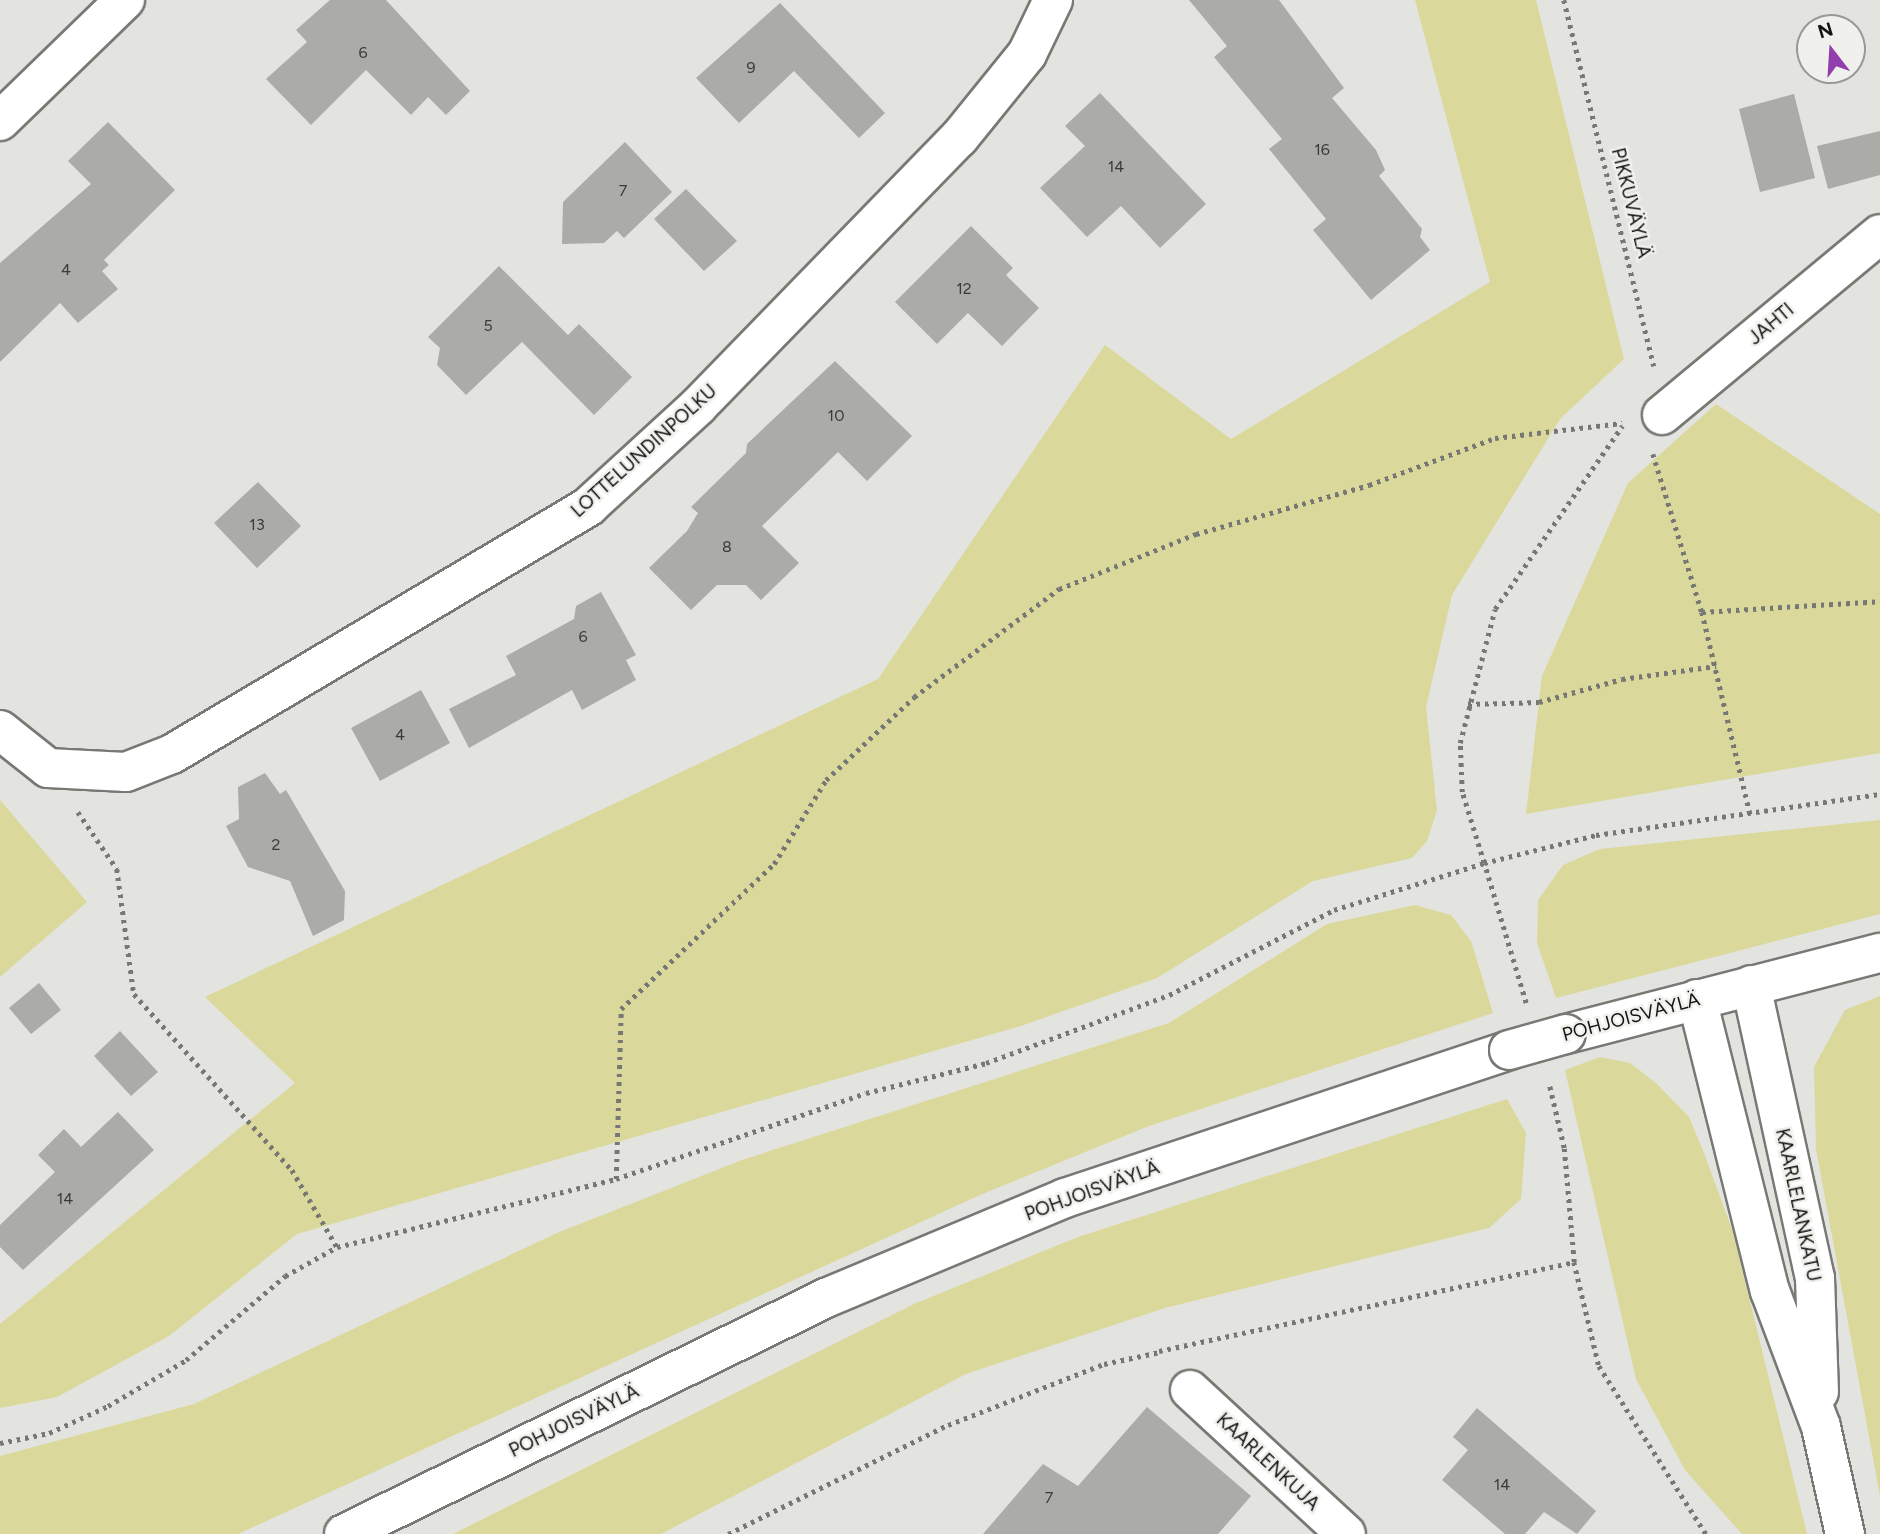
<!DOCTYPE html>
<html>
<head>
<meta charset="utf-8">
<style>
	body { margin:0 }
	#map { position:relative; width:1880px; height:1534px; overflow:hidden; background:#e3e3df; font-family:Figtree,sans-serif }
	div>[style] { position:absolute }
	.green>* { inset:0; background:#dad99b }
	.building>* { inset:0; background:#ababa7 }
	.path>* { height:4.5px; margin-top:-2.25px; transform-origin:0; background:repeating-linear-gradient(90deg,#777774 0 3.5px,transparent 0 8.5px) }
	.roads { filter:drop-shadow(2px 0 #787875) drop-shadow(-2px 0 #787875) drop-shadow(0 2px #787875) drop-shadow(0 -2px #787875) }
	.street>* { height:38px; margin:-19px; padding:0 19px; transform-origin:19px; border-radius:19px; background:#fff }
	.secondary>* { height:38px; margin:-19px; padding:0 19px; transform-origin:19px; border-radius:19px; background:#fff }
	.bridges { filter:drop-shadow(2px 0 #787875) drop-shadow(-2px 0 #787875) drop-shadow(0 2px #787875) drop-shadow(0 -2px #787875) }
	.secondary-bridge>* { height:38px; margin:-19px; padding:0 19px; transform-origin:19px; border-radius:19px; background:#fff }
	span { translate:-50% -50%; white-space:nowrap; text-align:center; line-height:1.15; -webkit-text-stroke:5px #f0f0ec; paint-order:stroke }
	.number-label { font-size:16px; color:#3a3a38 }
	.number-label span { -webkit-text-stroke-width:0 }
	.street-label { font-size:19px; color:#141413 }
	.north { position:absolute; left:1796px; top:14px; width:70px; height:70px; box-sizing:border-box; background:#f0f0ec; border:2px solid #989895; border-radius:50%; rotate:343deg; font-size:19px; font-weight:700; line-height:28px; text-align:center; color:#141413 }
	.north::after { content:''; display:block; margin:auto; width:24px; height:32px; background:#923eac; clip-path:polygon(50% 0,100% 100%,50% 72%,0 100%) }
</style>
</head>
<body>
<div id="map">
	<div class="green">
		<i style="clip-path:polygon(1415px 0,1536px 0,1624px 359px,1560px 419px,1452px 595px,1426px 707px,1437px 810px,1427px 841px,1412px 858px,1313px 881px,1157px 978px,1021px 1026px,297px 1234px,169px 1336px,57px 1397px,0 1408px,0 1324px,295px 1083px,205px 997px,878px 679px,1105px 345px,1231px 439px,1490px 282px)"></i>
		<i style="clip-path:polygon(1716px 404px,1880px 514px,1880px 753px,1526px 814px,1542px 676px,1628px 483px)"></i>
		<i style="clip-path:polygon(0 800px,87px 902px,0 977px)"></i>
		<i style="clip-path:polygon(1880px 820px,1880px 914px,1556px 998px,1537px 943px,1538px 900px,1563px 865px,1600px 849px)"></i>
		<i style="clip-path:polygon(1415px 905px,1451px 915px,1471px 941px,1493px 1013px,1149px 1126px,980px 1195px,238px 1534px,0 1534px,0 1456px,194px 1404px,557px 1233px,742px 1160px,1169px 1023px,1327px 924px)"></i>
		<i style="clip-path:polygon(1880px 996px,1880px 1496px,1816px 1149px,1814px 1067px,1845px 1010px)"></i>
		<i style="clip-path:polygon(1600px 1057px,1630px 1063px,1657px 1084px,1689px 1117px,1704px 1153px,1733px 1232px,1807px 1534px,1742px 1534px,1685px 1470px,1636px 1379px,1565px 1070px)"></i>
		<i style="clip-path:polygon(1507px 1099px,1526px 1133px,1521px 1199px,1489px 1228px,1165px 1308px,966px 1374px,661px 1534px,453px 1534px,914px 1304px,1078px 1237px)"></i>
	</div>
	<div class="building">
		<i style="clip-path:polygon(330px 0,386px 0,470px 91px,446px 115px,428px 97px,411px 115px,366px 70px,311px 125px,266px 79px,307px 42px,296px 30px)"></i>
		<i style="clip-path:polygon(1189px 0,1279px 0,1344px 88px,1332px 98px,1376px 150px,1385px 170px,1379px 176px,1422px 229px,1420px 237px,1430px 250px,1371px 300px,1313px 230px,1326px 219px,1269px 149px,1282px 139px,1214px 57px,1227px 46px)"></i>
		<i style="clip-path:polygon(780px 3px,885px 113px,859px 138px,794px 71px,739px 123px,696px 78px)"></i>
		<i style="clip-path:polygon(1100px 93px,1206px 204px,1160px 248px,1121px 206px,1087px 237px,1040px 188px,1085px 146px,1065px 126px)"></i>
		<i style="clip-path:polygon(1794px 94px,1815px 178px,1760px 192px,1739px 109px)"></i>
		<i style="clip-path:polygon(108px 122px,175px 190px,104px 260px,109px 265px,102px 271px,118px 289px,78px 323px,60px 303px,0 362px,0 263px,91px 184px,68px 161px)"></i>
		<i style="clip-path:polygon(1880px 131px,1880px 175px,1828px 189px,1817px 146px)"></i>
		<i style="clip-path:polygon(625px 142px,672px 192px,624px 238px,617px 231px,604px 243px,562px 244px,563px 202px)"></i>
		<i style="clip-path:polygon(686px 189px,737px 241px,704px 271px,654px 219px)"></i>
		<i style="clip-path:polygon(971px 226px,1013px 268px,1006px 275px,1039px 308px,1002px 346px,968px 313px,937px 344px,895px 302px)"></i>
		<i style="clip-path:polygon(499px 266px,568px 335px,579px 324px,632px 377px,594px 415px,522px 342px,466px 395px,437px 365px,440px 348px,428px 337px)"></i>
		<i style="clip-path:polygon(835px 361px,912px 436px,867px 481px,838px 452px,762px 526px,799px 563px,761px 600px,746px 585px,717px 585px,691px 610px,649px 568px,687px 531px,698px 513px,691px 507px,746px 453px,747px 444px)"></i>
		<i style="clip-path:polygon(258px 482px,301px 526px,257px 568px,214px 523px)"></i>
		<i style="clip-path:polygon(601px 592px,636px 655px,626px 660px,636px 680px,582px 710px,572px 690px,469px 748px,449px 709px,516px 675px,506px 656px,574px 619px,576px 606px)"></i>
		<i style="clip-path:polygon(421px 690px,450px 743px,380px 781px,351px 728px)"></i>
		<i style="clip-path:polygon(265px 773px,280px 794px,286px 790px,345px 891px,344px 920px,313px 936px,290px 881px,248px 867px,226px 826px,239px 819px,238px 787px)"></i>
		<i style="clip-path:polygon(39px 983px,61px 1010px,31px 1034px,9px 1008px)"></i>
		<i style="clip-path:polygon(120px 1031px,158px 1072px,131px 1096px,94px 1056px)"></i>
		<i style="clip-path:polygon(118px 1112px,154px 1150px,23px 1270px,0 1247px,0 1225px,55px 1172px,38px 1155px,64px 1129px,81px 1147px)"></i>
		<i style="clip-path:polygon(1147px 1407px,1251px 1496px,1218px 1534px,983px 1534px,1043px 1464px,1078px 1486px)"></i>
		<i style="clip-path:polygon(1477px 1408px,1596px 1511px,1577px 1534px,1544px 1512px,1525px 1534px,1505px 1534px,1442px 1480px,1468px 1450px,1453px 1437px)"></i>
	</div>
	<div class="path">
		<i style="left:1564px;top:0;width:377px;rotate:76.2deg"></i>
		<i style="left:1653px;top:454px;width:165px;rotate:72.8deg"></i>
		<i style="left:1702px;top:612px;width:211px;rotate:76.6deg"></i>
		<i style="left:1702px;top:612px;width:178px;rotate:-3.5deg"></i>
		<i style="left:1468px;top:704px;width:71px;rotate:-1.6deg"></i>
		<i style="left:1539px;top:702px;width:86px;rotate:-15.5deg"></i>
		<i style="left:1622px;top:679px;width:95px;rotate:-7.9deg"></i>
		<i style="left:78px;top:812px;width:69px;rotate:55.6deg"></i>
		<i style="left:117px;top:869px;width:126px;rotate:82.3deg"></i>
		<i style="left:134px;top:994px;width:237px;rotate:48.1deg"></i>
		<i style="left:292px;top:1170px;width:89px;rotate:59.7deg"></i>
		<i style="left:1526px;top:1003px;width:146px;rotate:-106.7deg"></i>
		<i style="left:1484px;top:863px;width:115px;rotate:-14deg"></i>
		<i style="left:1596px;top:835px;width:287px;rotate:-8.2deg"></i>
		<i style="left:616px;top:1179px;width:170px;rotate:-88.3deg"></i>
		<i style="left:621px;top:1009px;width:211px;rotate:-43.5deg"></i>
		<i style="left:774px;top:864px;width:99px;rotate:-58.2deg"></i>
		<i style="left:826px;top:780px;width:121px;rotate:-43.3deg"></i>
		<i style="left:914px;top:697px;width:181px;rotate:-36.7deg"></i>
		<i style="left:1059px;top:589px;width:148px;rotate:-21.9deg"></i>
		<i style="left:1196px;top:534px;width:180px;rotate:-15.8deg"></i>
		<i style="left:1369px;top:485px;width:134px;rotate:-20.5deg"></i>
		<i style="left:1495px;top:438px;width:128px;rotate:-6.7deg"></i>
		<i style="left:1574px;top:1262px;width:107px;rotate:76.5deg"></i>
		<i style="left:1599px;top:1366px;width:199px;rotate:57.5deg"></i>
		<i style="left:1159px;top:1351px;width:424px;rotate:-12.1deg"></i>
		<i style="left:1574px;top:1262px;width:114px;rotate:-95deg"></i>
		<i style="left:1564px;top:1148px;width:66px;rotate:-103.2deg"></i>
		<i style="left:0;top:1443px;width:50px;rotate:-11.5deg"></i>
		<i style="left:49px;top:1433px;width:65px;rotate:-24.6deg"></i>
		<i style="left:108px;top:1406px;width:91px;rotate:-30.5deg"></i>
		<i style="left:186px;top:1360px;width:130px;rotate:-40.3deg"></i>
		<i style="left:285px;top:1276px;width:60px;rotate:-29.1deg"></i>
		<i style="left:337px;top:1247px;width:287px;rotate:-13.7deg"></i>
		<i style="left:616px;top:1179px;width:264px;rotate:-19deg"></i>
		<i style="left:866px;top:1093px;width:124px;rotate:-14deg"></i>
		<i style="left:986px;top:1063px;width:195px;rotate:-20.4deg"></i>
		<i style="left:1169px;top:995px;width:186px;rotate:-27.3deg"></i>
		<i style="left:1334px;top:910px;width:157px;rotate:-17.4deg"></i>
		<i style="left:1484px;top:863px;width:74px;rotate:-107.2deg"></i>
		<i style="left:1462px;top:792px;width:49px;rotate:-92.3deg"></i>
		<i style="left:1460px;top:743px;width:138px;rotate:-75.4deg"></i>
		<i style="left:1495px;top:609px;width:223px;rotate:-55.2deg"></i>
		<i style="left:728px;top:1534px;width:246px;rotate:-26.4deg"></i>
		<i style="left:948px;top:1425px;width:168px;rotate:-21.4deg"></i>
		<i style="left:1104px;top:1364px;width:57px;rotate:-12.1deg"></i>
	</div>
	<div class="roads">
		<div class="street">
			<i style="left:0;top:121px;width:174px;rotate:-44.1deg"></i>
			<i style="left:1662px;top:415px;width:283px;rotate:-39.7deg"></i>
			<i style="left:0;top:730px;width:61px;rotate:38.4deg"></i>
			<i style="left:48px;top:768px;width:78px;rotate:2.9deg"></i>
			<i style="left:126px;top:772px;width:49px;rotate:-21.4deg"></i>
			<i style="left:172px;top:754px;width:485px;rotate:-30.7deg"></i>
			<i style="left:589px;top:506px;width:148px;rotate:-42.5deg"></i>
			<i style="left:698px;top:406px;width:374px;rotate:-45.8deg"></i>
			<i style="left:959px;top:138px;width:108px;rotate:-51deg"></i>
			<i style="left:1027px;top:54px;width:60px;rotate:-64.3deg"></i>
			<i style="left:1190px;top:1390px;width:212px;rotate:42.7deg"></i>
		</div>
		<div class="secondary">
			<i style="left:1751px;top:985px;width:300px;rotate:77.7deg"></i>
			<i style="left:1815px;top:1278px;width:114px;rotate:88deg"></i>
			<i style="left:1697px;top:999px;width:301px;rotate:76deg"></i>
			<i style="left:1770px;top:1291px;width:145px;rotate:69.4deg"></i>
			<i style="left:1821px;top:1427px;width:110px;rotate:77.4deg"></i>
			<i style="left:1566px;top:1034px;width:324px;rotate:-14.5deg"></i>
			<i style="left:344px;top:1534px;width:537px;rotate:-26.09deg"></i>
			<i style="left:826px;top:1298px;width:259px;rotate:-22.7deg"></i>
			<i style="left:1065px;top:1198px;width:468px;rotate:-18.4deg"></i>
		</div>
	</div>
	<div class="bridges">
		<div class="secondary-bridge">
			<i style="left:1509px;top:1050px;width:59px;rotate:-15.7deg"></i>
		</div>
	</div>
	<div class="number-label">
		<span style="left:363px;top:53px">6</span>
		<span style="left:751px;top:68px">9</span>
		<span style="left:1322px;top:150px">16</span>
		<span style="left:1116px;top:167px">14</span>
		<span style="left:623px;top:191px">7</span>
		<span style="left:66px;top:270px">4</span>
		<span style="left:964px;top:289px">12</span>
		<span style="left:488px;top:326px">5</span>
		<span style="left:836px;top:416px">10</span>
		<span style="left:257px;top:525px">13</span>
		<span style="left:727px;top:547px">8</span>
		<span style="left:583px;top:637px">6</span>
		<span style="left:400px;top:735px">4</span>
		<span style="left:276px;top:845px">2</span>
		<span style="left:65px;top:1199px">14</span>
		<span style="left:1502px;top:1485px">14</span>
		<span style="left:1049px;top:1498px">7</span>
	</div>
	<div class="street-label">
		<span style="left:1631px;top:203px;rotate:76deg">PIKKUVÄYLÄ</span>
		<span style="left:1771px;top:324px;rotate:-40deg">JAHTI</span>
		<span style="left:644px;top:451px;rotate:-42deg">LOTTELUNDINPOLKU</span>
		<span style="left:1631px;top:1017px;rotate:-15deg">POHJOISVÄYLÄ</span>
		<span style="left:1092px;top:1191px;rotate:-20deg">POHJOISVÄYLÄ</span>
		<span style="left:1798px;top:1205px;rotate:78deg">KAARLELANKATU</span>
		<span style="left:574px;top:1421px;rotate:-26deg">POHJOISVÄYLÄ</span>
		<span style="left:1268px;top:1462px;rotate:43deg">KAARLENKUJA</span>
	</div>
	<div class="north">N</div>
</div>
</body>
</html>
